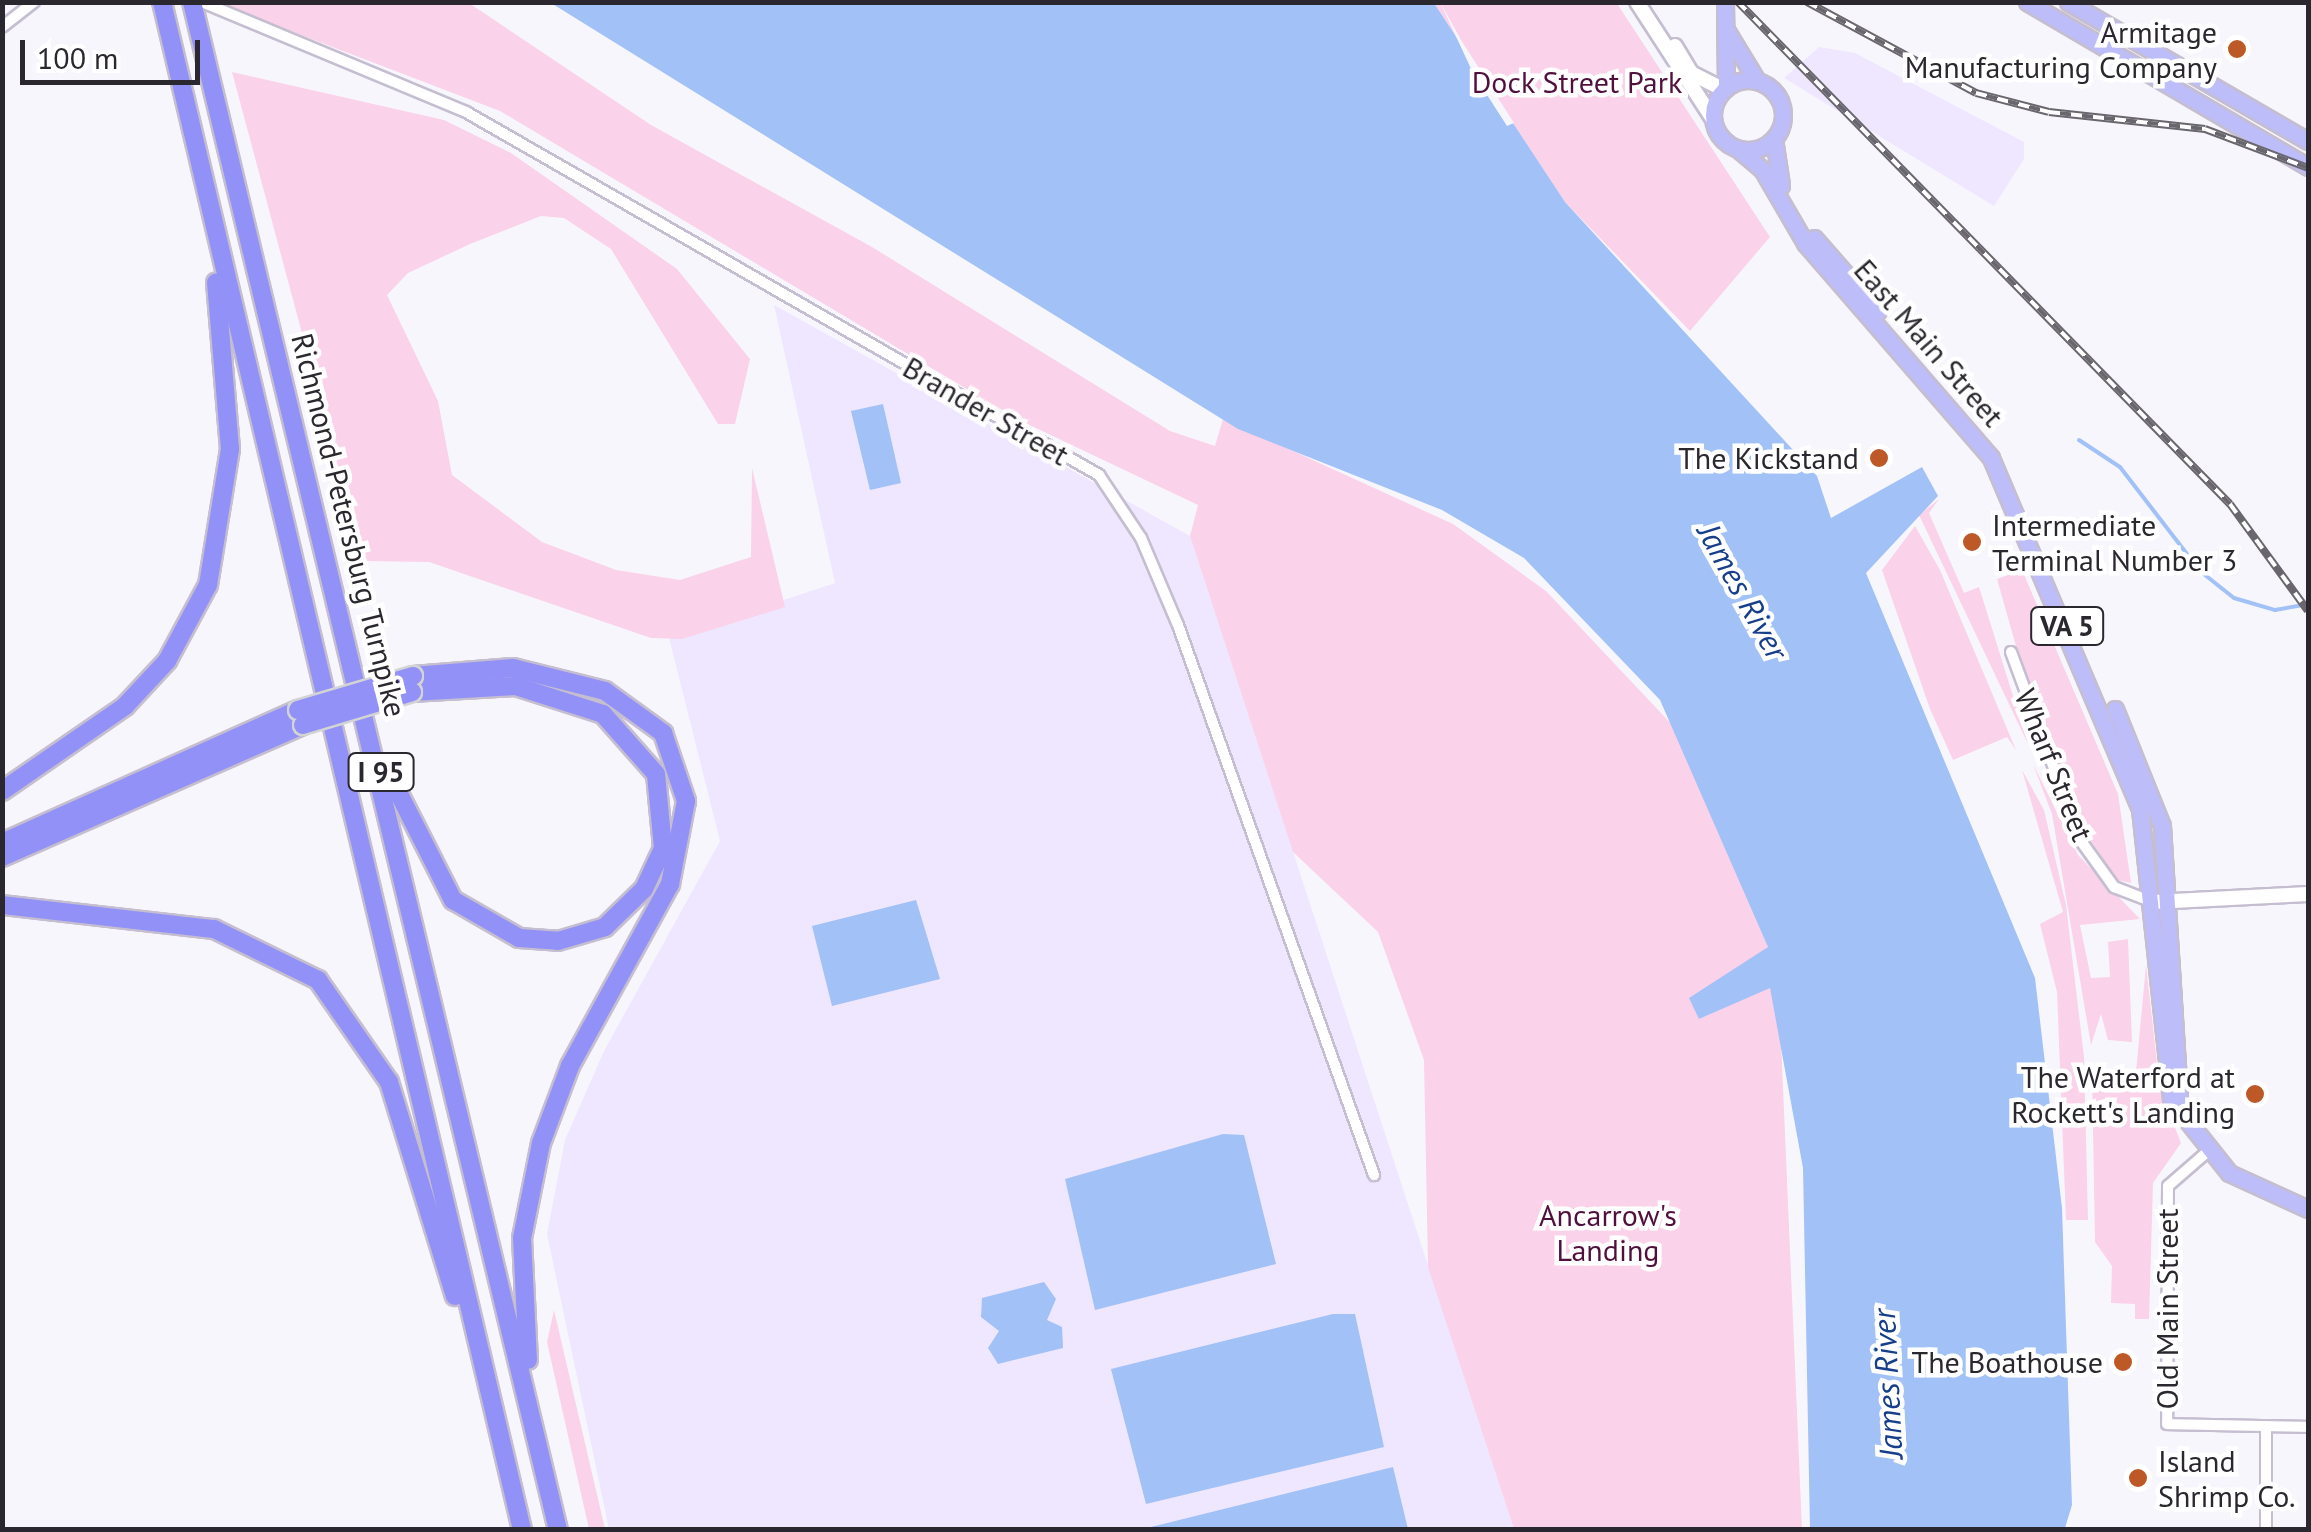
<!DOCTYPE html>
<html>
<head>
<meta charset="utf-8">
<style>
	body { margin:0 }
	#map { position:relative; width:2311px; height:1532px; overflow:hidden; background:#f8f6fd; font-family:"PT Sans",sans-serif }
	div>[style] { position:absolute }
	.built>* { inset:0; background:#efe6ff }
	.green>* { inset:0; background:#fad2e9 }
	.water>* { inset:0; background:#a2c1f7 }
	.pier>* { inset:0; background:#f8f6fd }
	.stream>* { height:4px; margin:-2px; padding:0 2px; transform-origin:2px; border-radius:2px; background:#a2c1f7 }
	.roads { filter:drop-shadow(2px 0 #c5bed0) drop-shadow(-2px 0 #c5bed0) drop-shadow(0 2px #c5bed0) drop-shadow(0 -2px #c5bed0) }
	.minor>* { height:10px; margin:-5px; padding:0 5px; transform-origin:5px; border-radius:5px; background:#fff }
	.secondary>* { height:14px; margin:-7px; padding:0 7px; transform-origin:7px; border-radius:7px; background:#fff }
	.primary>* { height:15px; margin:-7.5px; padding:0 7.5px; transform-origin:7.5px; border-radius:7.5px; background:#bdbdfa }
	.primary>.ring { margin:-7.5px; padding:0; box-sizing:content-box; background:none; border:15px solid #bdbdfa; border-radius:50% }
	.motorway>* { height:18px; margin:-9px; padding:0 9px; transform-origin:9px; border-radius:9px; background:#9191f7 }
	.rail>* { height:8px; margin-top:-4px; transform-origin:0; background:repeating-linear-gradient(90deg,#fff 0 11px,#69666d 0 22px); box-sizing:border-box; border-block:2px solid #69666d }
	.bridges { filter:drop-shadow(2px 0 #d4d4d5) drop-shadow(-2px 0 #d4d4d5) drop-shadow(0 2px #d4d4d5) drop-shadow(0 -2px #d4d4d5) }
	.motorway-bridge>* { height:18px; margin:-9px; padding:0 9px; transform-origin:9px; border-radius:9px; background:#9191f7 }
	.dots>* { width:28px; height:28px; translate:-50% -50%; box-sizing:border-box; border:5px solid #fff; border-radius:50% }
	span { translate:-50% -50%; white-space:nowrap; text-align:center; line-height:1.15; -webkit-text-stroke:9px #fff; paint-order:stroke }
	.shield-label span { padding:2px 8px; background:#fff; border:2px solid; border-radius:8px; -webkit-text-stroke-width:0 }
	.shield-label { font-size:28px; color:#2a272e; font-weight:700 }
	.poi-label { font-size:30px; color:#2a272e }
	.right { translate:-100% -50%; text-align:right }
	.left { translate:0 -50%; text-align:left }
	.park-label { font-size:30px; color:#500f3c }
	.street-label { font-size:30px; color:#2a272e }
	.water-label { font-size:32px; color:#163e8a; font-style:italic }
	.frame { position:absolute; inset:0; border:5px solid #2a272e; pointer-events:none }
	.scale { position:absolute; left:20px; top:40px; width:180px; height:45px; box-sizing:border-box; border:5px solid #2a272e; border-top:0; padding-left:12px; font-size:30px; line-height:35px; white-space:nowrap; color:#2a272e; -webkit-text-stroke:8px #fff; paint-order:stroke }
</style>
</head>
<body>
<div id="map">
	<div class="built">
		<i style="clip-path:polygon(1819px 47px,1855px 53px,2024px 142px,2024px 159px,1994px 206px,1784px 78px)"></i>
		<i style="clip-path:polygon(774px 305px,1190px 536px,1514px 1529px,609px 1529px,547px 1234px,565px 1140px,604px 1051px,720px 841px,669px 638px,835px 583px)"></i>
	</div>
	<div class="green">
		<i style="clip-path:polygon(1616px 2px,1770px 237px,1690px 331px,1565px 202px,1434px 3px)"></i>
		<i style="clip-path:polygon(217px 3px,469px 3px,651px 125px,872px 247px,1170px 431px,1215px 446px,1223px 419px,1453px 524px,1546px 591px,1693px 747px,1768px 947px,1699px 1019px,1770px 987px,1781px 1041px,1802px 1529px,1514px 1529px,1428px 1267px,1424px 1060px,1378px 932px,1293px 852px,1190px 536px,1198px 505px,1017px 419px,500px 111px)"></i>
		<i style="clip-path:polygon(232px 72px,444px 120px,511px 153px,677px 269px,750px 359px,735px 424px,718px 424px,611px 249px,564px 218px,541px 216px,470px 244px,408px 273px,387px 295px,438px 401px,452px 475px,542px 542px,616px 570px,680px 580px,751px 557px,752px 468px,785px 607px,682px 639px,651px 638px,429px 562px,363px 561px)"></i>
		<i style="clip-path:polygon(1939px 499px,1929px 513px,1964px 593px,1979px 587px,2028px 744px,1919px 515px)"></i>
		<i style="clip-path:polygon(1915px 526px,1940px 570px,2016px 750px,2007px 737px,1953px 760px,1930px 709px,1882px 570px)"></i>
		<i style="clip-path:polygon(2022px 570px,2118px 794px,2131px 883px,2117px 880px,2083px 829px,2031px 699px,1997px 579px)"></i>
		<i style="clip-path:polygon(2033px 764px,2078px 855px,2140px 919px,2080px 925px,2091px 978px,2110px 977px,2108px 942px,2128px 939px,2132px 1042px,2108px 1040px,2101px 1014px,2091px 1045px,2052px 814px)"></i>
		<i style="clip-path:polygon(2022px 770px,2044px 810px,2066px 905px,2084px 1057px,2088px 1220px,2066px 1220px,2057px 992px,2040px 924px,2063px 912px)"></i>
		<i style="clip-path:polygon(2146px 965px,2160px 1090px,2181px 1143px,2153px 1183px,2149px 1319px,2135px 1319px,2135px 1304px,2111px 1303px,2112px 1266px,2095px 1242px,2092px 1074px,2136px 1072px)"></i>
		<i style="clip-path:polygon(554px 1310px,605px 1529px,589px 1529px,547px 1342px)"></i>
	</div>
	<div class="water">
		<i style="clip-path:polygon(551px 3px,1434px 3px,1565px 202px,1817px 476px,1831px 518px,1922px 467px,1938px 496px,1866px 573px,2035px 978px,2062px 1208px,2072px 1505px,2065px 1528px,1810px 1529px,1803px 1168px,1770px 988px,1699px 1019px,1689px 998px,1768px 947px,1660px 700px,1524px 558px,1442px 510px,1238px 429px)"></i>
		<i style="clip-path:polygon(883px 404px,901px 483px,870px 490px,851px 411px)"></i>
		<i style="clip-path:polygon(916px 900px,940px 979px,832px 1006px,812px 926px)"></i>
		<i style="clip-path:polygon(1223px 1134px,1244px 1135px,1276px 1264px,1095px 1310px,1065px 1179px)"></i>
		<i style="clip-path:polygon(1044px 1282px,1056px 1299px,1047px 1320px,1062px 1327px,1063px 1348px,998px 1364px,988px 1348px,999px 1331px,981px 1317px,982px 1298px)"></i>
		<i style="clip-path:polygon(1333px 1314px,1355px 1314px,1384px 1447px,1146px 1504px,1111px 1369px)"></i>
		<i style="clip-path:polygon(1393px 1467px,1408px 1529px,1152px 1529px,1151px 1527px)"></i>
	</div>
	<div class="pier">
		<i style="clip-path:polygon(1440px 2px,1461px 40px,1514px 123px,1507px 126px,1473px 73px)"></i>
	</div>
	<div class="stream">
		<i style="left:2079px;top:440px;width:49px;rotate:33.4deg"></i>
		<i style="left:2120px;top:467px;width:131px;rotate:52.4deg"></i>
		<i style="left:2200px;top:571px;width:43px;rotate:38.5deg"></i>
		<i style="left:2234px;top:598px;width:43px;rotate:16.3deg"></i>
		<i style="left:2275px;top:610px;width:34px;rotate:-10deg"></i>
	</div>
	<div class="roads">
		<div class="minor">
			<i style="left:202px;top:2px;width:286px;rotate:22.6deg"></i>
			<i style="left:466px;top:112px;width:730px;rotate:29.83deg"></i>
			<i style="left:1099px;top:475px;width:76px;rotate:56.3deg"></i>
			<i style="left:1141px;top:538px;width:95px;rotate:67deg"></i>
			<i style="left:1178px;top:625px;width:584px;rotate:70.39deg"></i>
			<i style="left:2px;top:27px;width:41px;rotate:-38deg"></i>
			<i style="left:2011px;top:652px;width:202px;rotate:69.7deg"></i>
			<i style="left:2081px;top:841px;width:57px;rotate:54.3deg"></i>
			<i style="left:2114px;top:887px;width:42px;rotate:21deg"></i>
			<i style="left:2206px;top:1153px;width:50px;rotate:139deg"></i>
			<i style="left:2168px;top:1186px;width:238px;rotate:90.2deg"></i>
			<i style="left:2167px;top:1424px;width:141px;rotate:1.2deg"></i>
			<i style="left:2266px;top:1427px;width:103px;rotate:90deg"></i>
		</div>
		<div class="secondary">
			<i style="left:1637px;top:2px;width:140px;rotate:57deg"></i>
			<i style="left:1675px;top:46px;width:31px;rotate:59deg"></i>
			<i style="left:1691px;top:73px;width:37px;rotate:27deg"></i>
			<i style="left:2154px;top:902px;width:154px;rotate:-3deg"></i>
		</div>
		<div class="primary">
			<i style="left:1725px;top:2px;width:86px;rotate:89.3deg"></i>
			<i style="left:2027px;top:2px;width:326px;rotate:30.4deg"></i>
			<i style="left:2068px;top:2px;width:277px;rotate:30.1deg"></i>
			<i style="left:1726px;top:30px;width:60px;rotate:58.7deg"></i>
			<i class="ring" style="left:1713px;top:80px;width:55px;height:55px"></i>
			<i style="left:1774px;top:139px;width:47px;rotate:81.3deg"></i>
			<i style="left:1738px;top:149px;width:31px;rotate:40deg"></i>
			<i style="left:1762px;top:169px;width:86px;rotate:59.8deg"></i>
			<i style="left:1805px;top:243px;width:284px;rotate:49.1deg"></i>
			<i style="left:1991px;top:458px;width:381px;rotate:67deg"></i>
			<i style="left:2140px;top:809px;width:293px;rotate:83.9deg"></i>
			<i style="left:2171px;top:1100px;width:93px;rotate:51.5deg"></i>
			<i style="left:2229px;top:1173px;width:87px;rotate:24.5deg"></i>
			<i style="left:1814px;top:238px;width:97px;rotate:48.8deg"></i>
			<i style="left:2115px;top:709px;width:126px;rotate:68.1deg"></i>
			<i style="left:2162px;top:826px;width:284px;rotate:86.4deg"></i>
		</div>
		<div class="motorway">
			<i style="left:162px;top:2px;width:1570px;rotate:76.74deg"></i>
			<i style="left:192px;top:2px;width:1571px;rotate:76.53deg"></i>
			<i style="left:413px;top:676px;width:100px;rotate:-4.6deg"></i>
			<i style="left:513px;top:668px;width:95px;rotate:14deg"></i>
			<i style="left:605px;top:691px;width:72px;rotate:35.9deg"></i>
			<i style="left:663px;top:733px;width:72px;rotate:71.3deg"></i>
			<i style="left:686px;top:801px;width:85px;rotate:100.9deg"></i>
			<i style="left:670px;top:884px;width:208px;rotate:118.8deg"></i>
			<i style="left:570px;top:1066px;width:82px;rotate:110.6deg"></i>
			<i style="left:541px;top:1143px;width:97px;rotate:101.3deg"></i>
			<i style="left:522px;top:1238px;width:122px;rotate:87.2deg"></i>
			<i style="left:392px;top:780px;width:135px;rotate:63.1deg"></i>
			<i style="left:453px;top:900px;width:76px;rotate:29.9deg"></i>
			<i style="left:519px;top:938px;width:39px;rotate:4deg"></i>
			<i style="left:558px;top:941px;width:49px;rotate:-16.6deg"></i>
			<i style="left:605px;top:927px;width:54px;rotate:-44.3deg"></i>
			<i style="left:644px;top:889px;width:45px;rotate:-65.1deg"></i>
			<i style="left:663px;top:848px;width:74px;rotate:-95.4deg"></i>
			<i style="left:656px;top:774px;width:80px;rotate:-131.5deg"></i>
			<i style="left:603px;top:714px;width:92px;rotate:-162.3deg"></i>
			<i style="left:515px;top:686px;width:103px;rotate:176.7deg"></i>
			<i style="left:2px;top:791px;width:150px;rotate:-34.6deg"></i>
			<i style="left:125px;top:706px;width:62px;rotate:-47deg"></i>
			<i style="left:167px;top:661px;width:86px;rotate:-61.7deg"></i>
			<i style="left:208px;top:585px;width:138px;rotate:-80.8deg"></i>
			<i style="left:230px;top:449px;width:167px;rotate:-94.8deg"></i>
			<i style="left:2px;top:843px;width:325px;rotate:-24.2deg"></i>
			<i style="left:2px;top:857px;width:329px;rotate:-23.7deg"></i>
			<i style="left:2px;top:905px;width:213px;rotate:6.5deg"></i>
			<i style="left:214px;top:929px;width:116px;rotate:26.1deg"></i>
			<i style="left:318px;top:980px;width:124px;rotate:55.2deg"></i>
			<i style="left:389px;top:1082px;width:224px;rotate:72.9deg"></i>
		</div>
	</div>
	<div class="rail">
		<i style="left:1738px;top:2px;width:703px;rotate:45.58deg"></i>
		<i style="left:2230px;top:504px;width:132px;rotate:53.9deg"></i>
		<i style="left:1807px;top:2px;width:192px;rotate:28.3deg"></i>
		<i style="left:1976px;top:93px;width:75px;rotate:14.6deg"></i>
		<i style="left:2049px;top:112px;width:157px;rotate:6.2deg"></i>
		<i style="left:2205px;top:129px;width:110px;rotate:20.7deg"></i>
	</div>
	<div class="bridges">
		<div class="motorway-bridge">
			<i style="left:298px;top:710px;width:120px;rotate:-16.5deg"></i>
			<i style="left:303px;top:725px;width:114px;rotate:-16.8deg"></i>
		</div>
	</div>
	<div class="dots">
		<i style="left:2237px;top:49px;background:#bd5827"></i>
		<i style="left:1879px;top:458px;background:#bd5827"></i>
		<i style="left:1972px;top:542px;background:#bd5827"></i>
		<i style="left:2255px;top:1094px;background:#bd5827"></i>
		<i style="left:2123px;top:1362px;background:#bd5827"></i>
		<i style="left:2138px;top:1478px;background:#bd5827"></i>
	</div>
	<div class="shield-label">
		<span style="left:2067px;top:626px">VA 5</span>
		<span style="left:381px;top:772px">I 95</span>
	</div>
	<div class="poi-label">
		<span class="right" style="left:2217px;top:49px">Armitage<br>Manufacturing Company</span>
		<span class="right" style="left:1859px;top:458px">The Kickstand</span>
		<span class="left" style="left:1992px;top:542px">Intermediate<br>Terminal Number 3</span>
		<span class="right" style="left:2235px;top:1094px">The Waterford at<br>Rockett's Landing</span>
		<span class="right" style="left:2103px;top:1362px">The Boathouse</span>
		<span class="left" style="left:2158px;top:1478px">Island<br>Shrimp Co.</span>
	</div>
	<div class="park-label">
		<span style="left:1577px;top:82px">Dock Street Park</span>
		<span style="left:1608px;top:1232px">Ancarrow's<br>Landing</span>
	</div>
	<div class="street-label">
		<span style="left:1929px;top:343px;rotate:49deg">East Main Street</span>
		<span style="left:986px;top:411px;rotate:30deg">Brander Street</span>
		<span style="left:349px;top:525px;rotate:76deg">Richmond-Petersburg Turnpike</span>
		<span style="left:2054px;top:765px;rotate:68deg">Wharf Street</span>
		<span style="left:2167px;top:1309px;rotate:-90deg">Old Main Street</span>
	</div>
	<div class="water-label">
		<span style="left:1743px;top:591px;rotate:61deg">James River</span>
		<span style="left:1887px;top:1384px;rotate:-93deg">James River</span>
	</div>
	<div class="frame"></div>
	<div class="scale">100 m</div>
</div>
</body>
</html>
